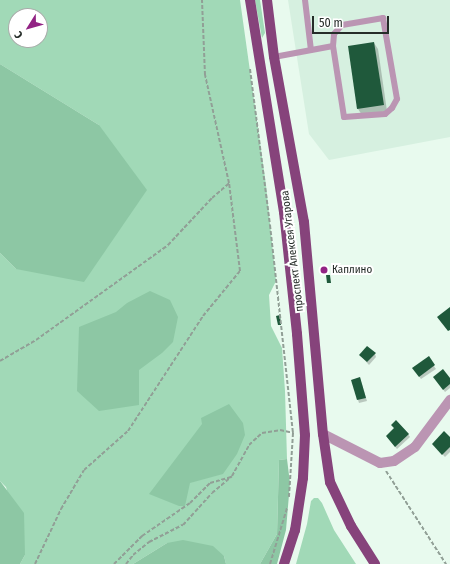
<!DOCTYPE html>
<html>
<head>
<meta charset="utf-8">
<style>
	body { margin:0 }
	#map { position:relative; width:450px; height:564px; overflow:hidden; background:#e8faee; font-family:"Fira Sans Condensed",sans-serif }
	div>[style] { position:absolute }
	.built>* { inset:0; background:#d6f0e0 }
	.green>* { inset:0; background:#a1d9b7 }
	.forest>* { inset:0; background:#8dc7a4 }
	.shadow>* { inset:0; background:#0003 }
	.building>* { inset:0; background:#1f593b }
	.path>* { height:2px; margin-top:-1px; transform-origin:0; background:repeating-linear-gradient(90deg,#919f96 0 4px,transparent 0 6px) }
	.lane>* { height:6px; margin:-3px; padding:0 3px; transform-origin:3px; border-radius:3px; background:#bb95b3 }
	.street>* { height:10px; margin:-5px; padding:0 5px; transform-origin:5px; border-radius:5px; background:#bb95b3 }
	.primary>* { height:10px; margin:-5px; padding:0 5px; transform-origin:5px; border-radius:5px; background:#86437b }
	.dots>* { width:11px; height:11px; translate:-50% -50%; box-sizing:border-box; border:2px solid #fff; border-radius:50% }
	span { translate:-50% -50%; white-space:nowrap; text-align:center; line-height:1.15; -webkit-text-stroke:4px #fff; paint-order:stroke }
	.street-label { font-size:11px; color:#252c28 }
	.poi-label { font-size:11px; color:#252c28 }
	.left { translate:0 -50%; text-align:left }
	.north { position:absolute; left:8px; top:8px; width:40px; height:40px; box-sizing:border-box; background:#fff; border:1px solid #a8aba9; border-radius:50%; rotate:233deg; font-size:11px; font-weight:700; line-height:16px; text-align:center; color:#252c28 }
	.north::after { content:''; display:block; margin:auto; width:14px; height:18px; background:#922384; clip-path:polygon(50% 0,100% 100%,50% 72%,0 100%) }
	.scale { position:absolute; left:312px; top:16px; width:77px; height:18px; box-sizing:border-box; border:2px solid #252c28; border-top:0; padding-left:5px; font-size:12px; line-height:14px; white-space:nowrap; color:#252c28; -webkit-text-stroke:3px #fff; paint-order:stroke }
</style>
</head>
<body>
<div id="map">
	<div class="built">
		<i style="clip-path:polygon(288px 0,450px 0,450px 137px,329px 160px,309px 134px)"></i>
	</div>
	<div class="green">
		<i style="clip-path:polygon(evenodd,0 0,240px 0,266px 185px,276px 281px,269px 295px,271px 326px,282px 348px,285px 391px,287px 459px,279px 460px,277px 534px,260px 564px,226px 564px,224px 556px,167px 543px,133px 564px,20px 564px,25px 555px,6px 487px,0 481px,0 253px,16px 269px,99px 125px,0 64px,0 0,16px 16px,40px 16px,40px 40px,16px 40px,16px 16px)"></i>
		<i style="clip-path:polygon(255px 0,260px 0,265px 33px,262px 38px)"></i>
		<i style="clip-path:polygon(314px 498px,318px 498px,322px 503px,334px 530px,356px 564px,296px 564px,307px 524px,311px 501px)"></i>
	</div>
	<div class="forest">
		<i style="clip-path:polygon(0 64px,99px 125px,147px 190px,84px 282px,16px 269px,0 253px)"></i>
		<i style="clip-path:polygon(150px 291px,170px 300px,178px 317px,173px 342px,162px 353px,139px 370px,139px 405px,99px 411px,77px 391px,79px 327px,116px 312px,127px 303px)"></i>
		<i style="clip-path:polygon(229px 404px,243px 423px,245px 435px,237px 454px,223px 474px,190px 483px,185px 506px,179px 506px,149px 494px,202px 424px,201px 418px)"></i>
		<i style="clip-path:polygon(287px 459px,290px 483px,286px 530px,277px 564px,260px 564px,277px 534px,279px 460px)"></i>
		<i style="clip-path:polygon(0 481px,24px 513px,25px 555px,20px 564px,0 564px)"></i>
		<i style="clip-path:polygon(183px 540px,213px 546px,224px 556px,226px 564px,133px 564px,167px 543px)"></i>
	</div>
	<div class="shadow">
		<i style="clip-path:polygon(374px 43px,378px 49px,387px 111px,362px 115px,358px 109px)"></i>
		<i style="clip-path:polygon(375px 354px,376px 357px,369px 365px,360px 355px)"></i>
		<i style="clip-path:polygon(428px 358px,436px 369px,421px 379px,415px 371px)"></i>
		<i style="clip-path:polygon(360px 378px,367px 401px,359px 403px,352px 380px)"></i>
		<i style="clip-path:polygon(436px 380px,450px 380px,450px 388px,445px 392px)"></i>
		<i style="clip-path:polygon(392px 425px,408px 434px,410px 437px,397px 449px,387px 437px,395px 429px)"></i>
		<i style="clip-path:polygon(450px 438px,450px 452px,445px 457px,433px 444px)"></i>
	</div>
	<div class="building">
		<i style="clip-path:polygon(374px 42px,384px 105px,357px 109px,348px 46px)"></i>
		<i style="clip-path:polygon(326px 275px,330px 275px,331px 283px,327px 283px)"></i>
		<i style="clip-path:polygon(450px 307px,450px 330px,448px 331px,437px 317px)"></i>
		<i style="clip-path:polygon(280px 315px,281px 325px,278px 325px,276px 316px)"></i>
		<i style="clip-path:polygon(367px 346px,376px 353px,367px 362px,359px 355px)"></i>
		<i style="clip-path:polygon(429px 356px,435px 365px,419px 377px,412px 368px)"></i>
		<i style="clip-path:polygon(443px 369px,450px 378px,450px 384px,443px 390px,433px 377px)"></i>
		<i style="clip-path:polygon(360px 377px,366px 398px,357px 400px,351px 380px)"></i>
		<i style="clip-path:polygon(396px 420px,409px 434px,395px 447px,386px 436px,394px 428px,391px 425px)"></i>
		<i style="clip-path:polygon(444px 431px,450px 437px,450px 447px,442px 455px,432px 444px)"></i>
	</div>
	<div class="path">
		<i style="left:250px;top:69px;width:157px;rotate:82.7deg"></i>
		<i style="left:270px;top:225px;width:209px;rotate:83.7deg"></i>
		<i style="left:293px;top:433px;width:64px;rotate:93.6deg"></i>
		<i style="left:0;top:361px;width:42px;rotate:-30.3deg"></i>
		<i style="left:36px;top:340px;width:163px;rotate:-35.7deg"></i>
		<i style="left:168px;top:245px;width:64px;rotate:-46.9deg"></i>
		<i style="left:212px;top:198px;width:23px;rotate:-41deg"></i>
		<i style="left:229px;top:183px;width:111px;rotate:-102.5deg"></i>
		<i style="left:205px;top:75px;width:75px;rotate:-92.3deg"></i>
		<i style="left:386px;top:471px;width:111px;rotate:57.2deg"></i>
		<i style="left:35px;top:564px;width:61px;rotate:-64.7deg"></i>
		<i style="left:61px;top:509px;width:45px;rotate:-59.5deg"></i>
		<i style="left:84px;top:470px;width:59px;rotate:-41.6deg"></i>
		<i style="left:128px;top:431px;width:137px;rotate:-56.9deg"></i>
		<i style="left:203px;top:316px;width:58px;rotate:-50.6deg"></i>
		<i style="left:240px;top:271px;width:89px;rotate:-97.1deg"></i>
		<i style="left:114px;top:564px;width:40px;rotate:-45deg"></i>
		<i style="left:142px;top:536px;width:58px;rotate:-34.5deg"></i>
		<i style="left:190px;top:503px;width:28px;rotate:-45deg"></i>
		<i style="left:210px;top:483px;width:22px;rotate:-16deg"></i>
		<i style="left:126px;top:564px;width:11px;rotate:-52deg"></i>
		<i style="left:133px;top:555px;width:21px;rotate:-39deg"></i>
		<i style="left:149px;top:542px;width:38px;rotate:-27deg"></i>
		<i style="left:183px;top:525px;width:43px;rotate:-47.8deg"></i>
		<i style="left:212px;top:493px;width:26px;rotate:-40deg"></i>
		<i style="left:232px;top:476px;width:35px;rotate:-61deg"></i>
		<i style="left:249px;top:445px;width:18px;rotate:-43deg"></i>
		<i style="left:262px;top:433px;width:18px;rotate:-9deg"></i>
		<i style="left:280px;top:430px;width:14px;rotate:12deg"></i>
		<i style="left:270px;top:564px;width:59px;rotate:-73.1deg"></i>
	</div>
	<div class="lane">
		<i style="left:305px;top:0;width:50px;rotate:83.2deg"></i>
		<i style="left:383px;top:18px;width:82px;rotate:80.2deg"></i>
		<i style="left:397px;top:99px;width:10px;rotate:119deg"></i>
		<i style="left:392px;top:108px;width:9px;rotate:139deg"></i>
		<i style="left:385px;top:114px;width:41px;rotate:175.8deg"></i>
		<i style="left:344px;top:117px;width:72px;rotate:-98.8deg"></i>
		<i style="left:333px;top:46px;width:12px;rotate:-85deg"></i>
		<i style="left:334px;top:34px;width:12px;rotate:-48deg"></i>
		<i style="left:342px;top:25px;width:42px;rotate:-9.7deg"></i>
		<i style="left:274px;top:57px;width:60px;rotate:-10.6deg"></i>
	</div>
	<div class="street">
		<i style="left:323px;top:434px;width:64px;rotate:27deg"></i>
		<i style="left:380px;top:463px;width:14px;rotate:-8deg"></i>
		<i style="left:394px;top:461px;width:25px;rotate:-34deg"></i>
		<i style="left:415px;top:447px;width:59px;rotate:-53.3deg"></i>
	</div>
	<div class="primary">
		<i style="left:250px;top:0;width:215px;rotate:80.9deg"></i>
		<i style="left:284px;top:212px;width:123px;rotate:83.9deg"></i>
		<i style="left:297px;top:334px;width:101px;rotate:85.5deg"></i>
		<i style="left:305px;top:435px;width:43px;rotate:92.7deg"></i>
		<i style="left:303px;top:478px;width:53px;rotate:98.7deg"></i>
		<i style="left:295px;top:530px;width:36px;rotate:108deg"></i>
		<i style="left:267px;top:0;width:57px;rotate:83deg"></i>
		<i style="left:274px;top:57px;width:168px;rotate:79.7deg"></i>
		<i style="left:304px;top:222px;width:213px;rotate:84.9deg"></i>
		<i style="left:323px;top:434px;width:49px;rotate:81.7deg"></i>
		<i style="left:330px;top:482px;width:49px;rotate:64.5deg"></i>
		<i style="left:351px;top:526px;width:45px;rotate:57.7deg"></i>
	</div>
	<div class="dots">
		<i style="left:324px;top:270px;background:#922384"></i>
	</div>
	<div class="street-label">
		<span style="left:293px;top:251px;rotate:-97deg">проспект Алексея Угарова</span>
	</div>
	<div class="poi-label">
		<span class="left" style="left:332px;top:270px">Каплино</span>
	</div>
	<div class="north">С</div>
	<div class="scale">50 m</div>
</div>
</body>
</html>
